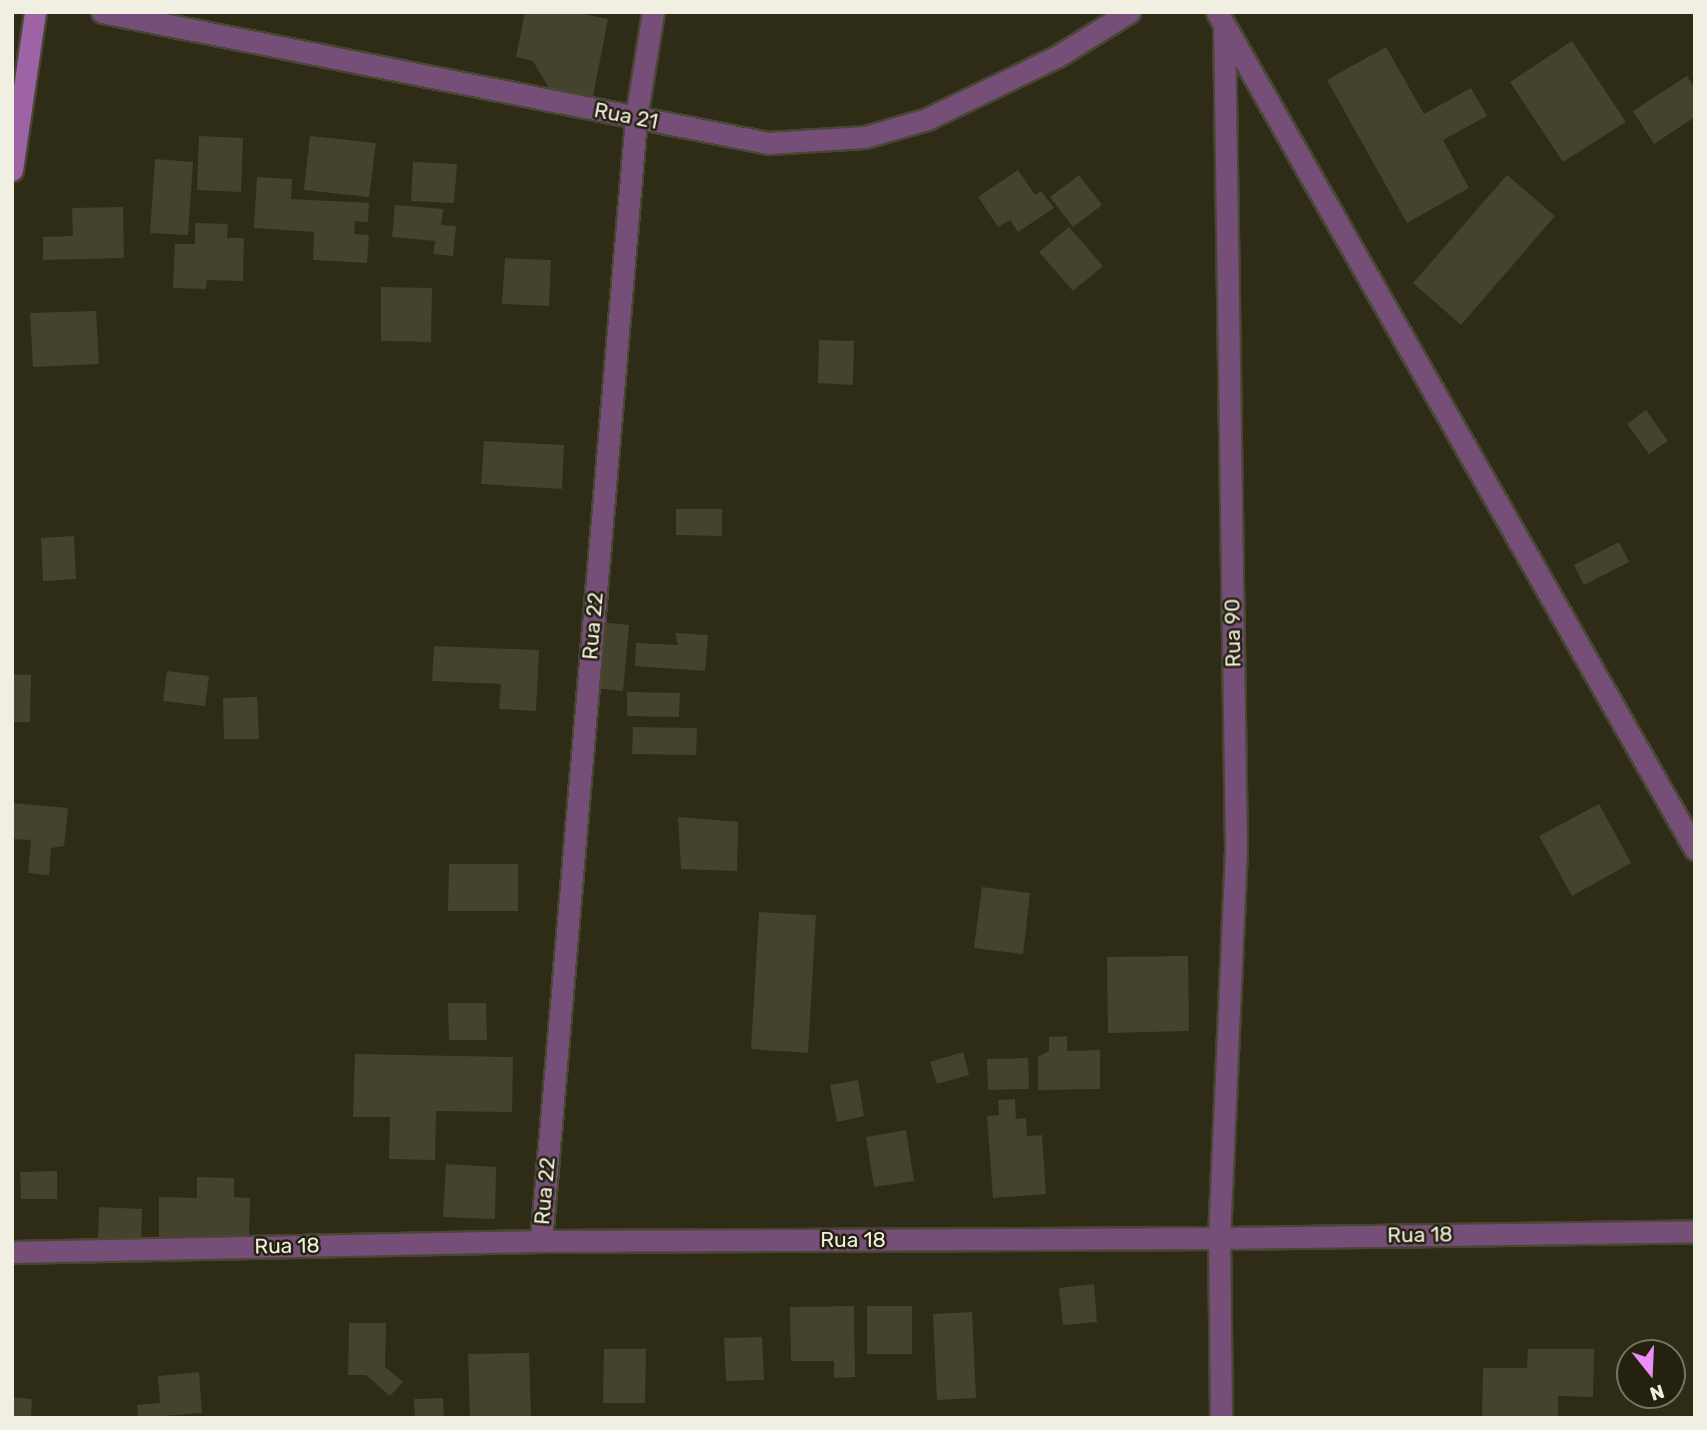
<!DOCTYPE html>
<html>
<head>
<meta charset="utf-8">
<style>
	body { margin:0 }
	#map { position:relative; width:1707px; height:1430px; overflow:hidden; background:#2e2b17; font-family:Rubik,sans-serif }
	div>[style] { position:absolute }
	.building>* { inset:0; background:#45422e }
	.roads { filter:drop-shadow(2px 0 #494633) drop-shadow(-2px 0 #494633) drop-shadow(0 2px #494633) drop-shadow(0 -2px #494633) }
	.minor>* { height:21px; margin:-10.5px; padding:0 10.5px; transform-origin:10.5px; border-radius:10.5px; background:#754f78 }
	.secondary>* { height:21px; margin:-10.5px; padding:0 10.5px; transform-origin:10.5px; border-radius:10.5px; background:#9e63a4 }
	span { translate:-50% -50%; white-space:nowrap; text-align:center; line-height:1.15; -webkit-text-stroke:5px #24210e; paint-order:stroke }
	.street-label { font-size:21px; color:#f0efe2 }
	.frame { position:absolute; inset:0; border:14px solid #f0efe2; pointer-events:none }
	.north { position:absolute; left:1616px; top:1339px; width:70px; height:70px; box-sizing:border-box; background:#24210e; border:2px solid #767363; border-radius:50%; rotate:162deg; font-size:19px; font-weight:700; line-height:28px; text-align:center; color:#f0efe2 }
	.north::after { content:''; display:block; margin:auto; width:24px; height:32px; background:#ee8cf8; clip-path:polygon(50% 0,100% 100%,50% 72%,0 100%) }
</style>
</head>
<body>
<div id="map">
	<div class="building">
		<i style="clip-path:polygon(525px 12px,573px 12px,608px 19px,593px 96px,549px 88px,533px 61px,516px 57px)"></i>
		<i style="clip-path:polygon(1572px 41px,1626px 122px,1563px 162px,1510px 82px)"></i>
		<i style="clip-path:polygon(1386px 47px,1424px 114px,1471px 88px,1487px 116px,1443px 140px,1469px 188px,1407px 223px,1327px 80px)"></i>
		<i style="clip-path:polygon(1687px 76px,1695px 89px,1695px 117px,1654px 144px,1633px 111px)"></i>
		<i style="clip-path:polygon(199px 136px,243px 138px,241px 192px,197px 190px)"></i>
		<i style="clip-path:polygon(310px 136px,376px 143px,369px 197px,304px 190px)"></i>
		<i style="clip-path:polygon(155px 159px,193px 162px,188px 235px,150px 233px)"></i>
		<i style="clip-path:polygon(413px 162px,457px 164px,454px 203px,411px 201px)"></i>
		<i style="clip-path:polygon(1018px 170px,1035px 195px,1041px 191px,1054px 208px,1018px 232px,1010px 220px,998px 227px,978px 197px)"></i>
		<i style="clip-path:polygon(1079px 175px,1102px 205px,1073px 227px,1050px 197px)"></i>
		<i style="clip-path:polygon(1507px 175px,1555px 216px,1461px 325px,1413px 283px)"></i>
		<i style="clip-path:polygon(257px 177px,292px 179px,291px 199px,369px 203px,368px 222px,355px 221px,354px 234px,369px 235px,367px 263px,313px 260px,314px 232px,254px 228px)"></i>
		<i style="clip-path:polygon(395px 205px,443px 209px,441px 225px,456px 226px,453px 256px,433px 254px,435px 241px,392px 237px)"></i>
		<i style="clip-path:polygon(123px 207px,124px 258px,43px 260px,43px 237px,73px 236px,72px 208px)"></i>
		<i style="clip-path:polygon(195px 223px,228px 224px,227px 238px,244px 238px,243px 281px,207px 280px,206px 289px,173px 288px,175px 244px,195px 244px)"></i>
		<i style="clip-path:polygon(1069px 227px,1103px 266px,1073px 291px,1039px 252px)"></i>
		<i style="clip-path:polygon(505px 258px,551px 260px,549px 306px,502px 304px)"></i>
		<i style="clip-path:polygon(381px 287px,432px 288px,431px 342px,381px 341px)"></i>
		<i style="clip-path:polygon(96px 311px,99px 364px,33px 367px,30px 313px)"></i>
		<i style="clip-path:polygon(819px 340px,854px 341px,853px 385px,818px 383px)"></i>
		<i style="clip-path:polygon(1646px 410px,1668px 441px,1649px 454px,1627px 424px)"></i>
		<i style="clip-path:polygon(484px 441px,564px 445px,562px 489px,481px 484px)"></i>
		<i style="clip-path:polygon(676px 509px,722px 509px,722px 536px,676px 535px)"></i>
		<i style="clip-path:polygon(74px 536px,76px 579px,43px 581px,41px 538px)"></i>
		<i style="clip-path:polygon(1619px 542px,1629px 562px,1584px 585px,1574px 565px)"></i>
		<i style="clip-path:polygon(600px 622px,629px 625px,623px 691px,594px 688px)"></i>
		<i style="clip-path:polygon(675px 633px,708px 635px,705px 671px,635px 666px,636px 643px,678px 645px)"></i>
		<i style="clip-path:polygon(434px 646px,539px 650px,536px 711px,499px 709px,501px 684px,432px 681px)"></i>
		<i style="clip-path:polygon(167px 671px,209px 676px,205px 706px,163px 701px)"></i>
		<i style="clip-path:polygon(12px 674px,31px 675px,30px 722px,12px 722px)"></i>
		<i style="clip-path:polygon(627px 692px,680px 693px,679px 717px,627px 716px)"></i>
		<i style="clip-path:polygon(257px 697px,259px 739px,224px 739px,223px 698px)"></i>
		<i style="clip-path:polygon(633px 727px,697px 728px,696px 755px,632px 754px)"></i>
		<i style="clip-path:polygon(13px 803px,68px 808px,64px 846px,51px 848px,49px 875px,28px 873px,31px 840px,12px 839px)"></i>
		<i style="clip-path:polygon(1599px 804px,1631px 863px,1572px 896px,1539px 836px)"></i>
		<i style="clip-path:polygon(678px 817px,738px 822px,737px 871px,681px 869px)"></i>
		<i style="clip-path:polygon(449px 864px,518px 864px,518px 911px,448px 911px)"></i>
		<i style="clip-path:polygon(982px 887px,1030px 893px,1023px 954px,974px 948px)"></i>
		<i style="clip-path:polygon(759px 912px,816px 915px,808px 1053px,751px 1049px)"></i>
		<i style="clip-path:polygon(1188px 956px,1189px 1031px,1108px 1033px,1107px 957px)"></i>
		<i style="clip-path:polygon(448px 1003px,486px 1003px,487px 1040px,449px 1040px)"></i>
		<i style="clip-path:polygon(1067px 1036px,1067px 1051px,1100px 1050px,1100px 1089px,1038px 1090px,1038px 1057px,1049px 1051px,1049px 1037px)"></i>
		<i style="clip-path:polygon(963px 1052px,969px 1075px,937px 1084px,930px 1062px)"></i>
		<i style="clip-path:polygon(355px 1054px,513px 1057px,512px 1112px,436px 1111px,435px 1160px,389px 1159px,390px 1117px,353px 1117px)"></i>
		<i style="clip-path:polygon(1028px 1058px,1029px 1089px,988px 1090px,987px 1059px)"></i>
		<i style="clip-path:polygon(858px 1080px,864px 1116px,837px 1122px,830px 1085px)"></i>
		<i style="clip-path:polygon(1015px 1099px,1016px 1119px,1026px 1118px,1027px 1136px,1042px 1135px,1046px 1194px,993px 1198px,987px 1116px,999px 1115px,998px 1100px)"></i>
		<i style="clip-path:polygon(906px 1130px,914px 1181px,874px 1187px,866px 1137px)"></i>
		<i style="clip-path:polygon(446px 1164px,496px 1167px,495px 1219px,443px 1217px)"></i>
		<i style="clip-path:polygon(57px 1171px,57px 1199px,21px 1199px,20px 1172px)"></i>
		<i style="clip-path:polygon(197px 1177px,234px 1178px,234px 1197px,250px 1198px,249px 1238px,159px 1237px,159px 1197px,197px 1198px)"></i>
		<i style="clip-path:polygon(99px 1207px,142px 1209px,141px 1244px,98px 1243px)"></i>
		<i style="clip-path:polygon(1094px 1284px,1097px 1322px,1063px 1325px,1059px 1288px)"></i>
		<i style="clip-path:polygon(854px 1306px,855px 1377px,834px 1378px,834px 1361px,791px 1361px,790px 1307px)"></i>
		<i style="clip-path:polygon(867px 1306px,912px 1306px,912px 1354px,867px 1354px)"></i>
		<i style="clip-path:polygon(972px 1312px,976px 1398px,937px 1400px,933px 1314px)"></i>
		<i style="clip-path:polygon(349px 1323px,386px 1323px,385px 1367px,403px 1382px,390px 1396px,366px 1375px,348px 1375px)"></i>
		<i style="clip-path:polygon(762px 1337px,764px 1380px,726px 1381px,724px 1338px)"></i>
		<i style="clip-path:polygon(604px 1349px,646px 1349px,645px 1403px,603px 1403px)"></i>
		<i style="clip-path:polygon(1528px 1349px,1594px 1349px,1593px 1397px,1558px 1396px,1558px 1417px,1482px 1416px,1483px 1368px,1527px 1368px)"></i>
		<i style="clip-path:polygon(529px 1353px,531px 1418px,470px 1418px,468px 1354px)"></i>
		<i style="clip-path:polygon(199px 1372px,202px 1413px,138px 1418px,137px 1405px,160px 1403px,158px 1376px)"></i>
		<i style="clip-path:polygon(12px 1397px,32px 1399px,31px 1418px,12px 1418px)"></i>
		<i style="clip-path:polygon(443px 1398px,444px 1418px,415px 1418px,414px 1399px)"></i>
	</div>
	<div class="roads">
		<div class="minor">
			<i style="left:102px;top:12px;width:679px;rotate:11.13deg"></i>
			<i style="left:768px;top:143px;width:97px;rotate:-3.5deg"></i>
			<i style="left:865px;top:137px;width:65px;rotate:-16.2deg"></i>
			<i style="left:927px;top:119px;width:145px;rotate:-25.7deg"></i>
			<i style="left:1058px;top:56px;width:84px;rotate:-31.8deg"></i>
			<i style="left:1217px;top:12px;width:964px;rotate:60.27deg"></i>
			<i style="left:541px;top:1241px;width:1127px;rotate:-85.16deg"></i>
			<i style="left:636px;top:118px;width:107px;rotate:-80.9deg"></i>
			<i style="left:12px;top:1252px;width:529px;rotate:-1.19deg"></i>
			<i style="left:541px;top:1241px;width:678px;rotate:-0.25deg"></i>
			<i style="left:1219px;top:1238px;width:476px;rotate:-0.8deg"></i>
			<i style="left:1221px;top:1418px;width:180px;rotate:-90.6deg"></i>
			<i style="left:1219px;top:1238px;width:387px;rotate:-87.5deg"></i>
			<i style="left:1236px;top:851px;width:825px;rotate:-90.83deg"></i>
		</div>
		<div class="secondary">
			<i style="left:12px;top:170px;width:160px;rotate:-81.7deg"></i>
		</div>
	</div>
	<div class="street-label">
		<span style="left:626px;top:116px;rotate:11deg">Rua 21</span>
		<span style="left:593px;top:626px;rotate:-85deg">Rua 22</span>
		<span style="left:1233px;top:633px;rotate:-91deg">Rua 90</span>
		<span style="left:545px;top:1191px;rotate:-85deg">Rua 22</span>
		<span style="left:1420px;top:1235px;rotate:-1deg">Rua 18</span>
		<span style="left:853px;top:1240px">Rua 18</span>
		<span style="left:287px;top:1246px;rotate:-1deg">Rua 18</span>
	</div>
	<div class="frame"></div>
	<div class="north">N</div>
</div>
</body>
</html>
